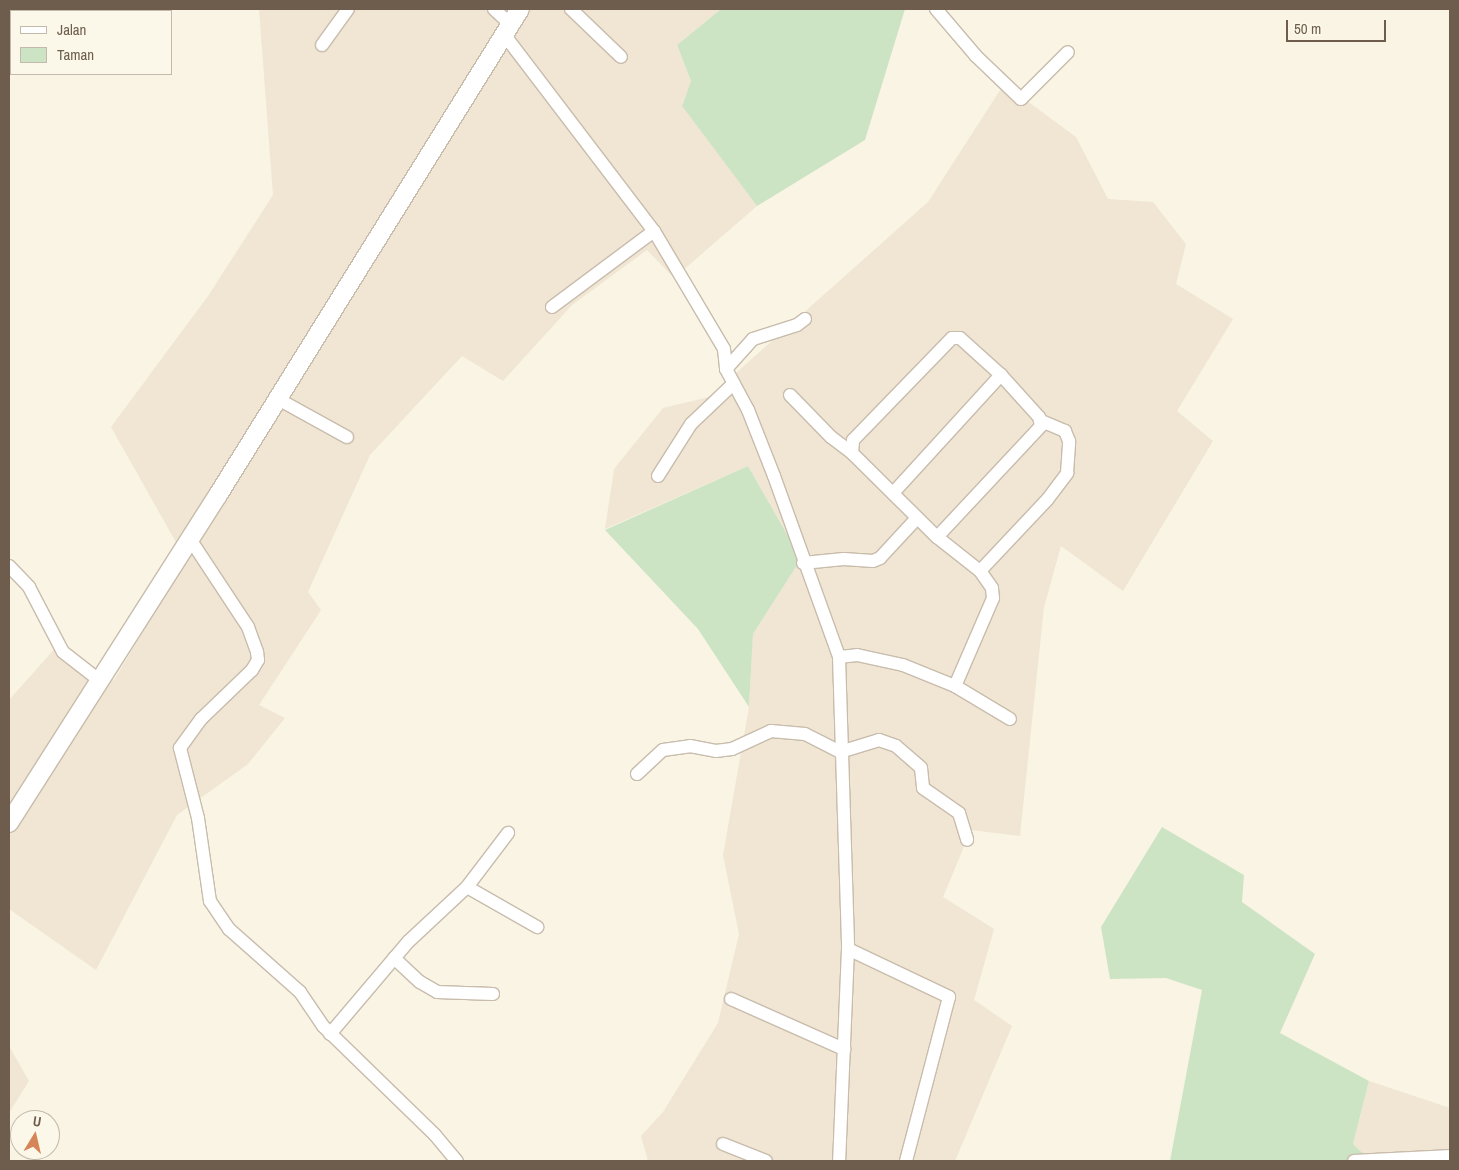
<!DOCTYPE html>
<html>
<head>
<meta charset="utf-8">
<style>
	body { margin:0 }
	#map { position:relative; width:1459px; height:1170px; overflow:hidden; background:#f9f4e4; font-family:"Archivo Narrow",sans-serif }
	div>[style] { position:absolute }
	.residential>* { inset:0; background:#f0e6d3 }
	.green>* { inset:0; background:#cde4c4 }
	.roads { filter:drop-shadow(1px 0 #c8bcac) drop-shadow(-1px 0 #c8bcac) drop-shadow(0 1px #c8bcac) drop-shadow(0 -1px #c8bcac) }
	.minor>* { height:12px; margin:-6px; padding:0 6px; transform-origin:6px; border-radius:6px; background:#fff }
	.secondary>* { height:18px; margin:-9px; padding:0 9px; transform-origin:9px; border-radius:9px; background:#fff }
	span { translate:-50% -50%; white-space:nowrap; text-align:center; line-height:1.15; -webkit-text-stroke:4px #fcf8e9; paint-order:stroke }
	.frame { position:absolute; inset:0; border:10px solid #6e5d4d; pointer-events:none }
	.legend { position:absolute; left:10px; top:10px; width:162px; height:65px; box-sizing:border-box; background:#fcf8e9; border:1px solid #c3baab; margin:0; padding:6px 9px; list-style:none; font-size:15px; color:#6e5d4d }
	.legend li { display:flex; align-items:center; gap:10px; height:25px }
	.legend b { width:25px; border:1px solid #c3baab }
	.north { position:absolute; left:10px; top:1110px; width:50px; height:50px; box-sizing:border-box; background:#fcf8e9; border:1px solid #c3baab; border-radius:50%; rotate:9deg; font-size:14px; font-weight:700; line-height:20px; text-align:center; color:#6e5d4d }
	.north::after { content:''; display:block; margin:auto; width:18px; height:22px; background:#d58557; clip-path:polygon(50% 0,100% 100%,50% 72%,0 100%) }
	.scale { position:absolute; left:1286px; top:20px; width:100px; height:22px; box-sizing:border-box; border:2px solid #6e5d4d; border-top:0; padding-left:6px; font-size:15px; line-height:18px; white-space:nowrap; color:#6e5d4d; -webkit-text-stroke:4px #fcf8e9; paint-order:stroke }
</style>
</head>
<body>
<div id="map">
	<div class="residential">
		<i style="clip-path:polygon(259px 9px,721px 9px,677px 45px,691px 81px,682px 106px,757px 206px,674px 278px,647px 250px,572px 305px,503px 381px,462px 356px,370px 455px,308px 592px,321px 610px,259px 705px,285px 718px,248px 764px,177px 815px,96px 970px,9px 909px,9px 700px,58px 645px,114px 680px,186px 560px,111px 427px,208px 296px,273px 195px)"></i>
		<i style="clip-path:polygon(1004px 84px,1076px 137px,1108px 199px,1153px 202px,1186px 244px,1176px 284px,1233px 319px,1177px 411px,1213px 441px,1123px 591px,1061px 546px,1044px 607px,1020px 836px,971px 830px,943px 897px,994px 929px,974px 1000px,1012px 1026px,955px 1161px,648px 1161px,641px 1136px,663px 1112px,718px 1023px,739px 934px,723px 855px,749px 707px,753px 634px,801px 559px,748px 466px,605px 529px,614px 469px,663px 408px,709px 397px,928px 202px)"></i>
		<i style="clip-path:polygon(9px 1046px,29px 1081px,9px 1113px)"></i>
		<i style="clip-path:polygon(1369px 1081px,1450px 1108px,1450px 1161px,1371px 1161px,1353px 1144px)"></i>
	</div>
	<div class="green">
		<i style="clip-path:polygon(721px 9px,905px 9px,865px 140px,757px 206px,682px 106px,691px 81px,677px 45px)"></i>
		<i style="clip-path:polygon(748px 466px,801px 559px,753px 634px,749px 707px,698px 629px,605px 530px)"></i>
		<i style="clip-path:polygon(1162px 827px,1244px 875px,1242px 902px,1315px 954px,1280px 1033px,1369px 1081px,1353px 1144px,1371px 1161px,1170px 1161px,1202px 990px,1166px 978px,1110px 979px,1101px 927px)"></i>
	</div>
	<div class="roads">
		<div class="minor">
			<i style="left:494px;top:9px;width:22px;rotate:43deg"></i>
			<i style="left:571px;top:9px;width:69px;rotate:43.8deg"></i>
			<i style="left:936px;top:9px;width:62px;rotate:49.6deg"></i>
			<i style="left:976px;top:56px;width:62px;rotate:43.7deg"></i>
			<i style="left:1021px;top:99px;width:66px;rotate:-45deg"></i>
			<i style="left:503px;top:33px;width:249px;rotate:52.7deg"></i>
			<i style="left:654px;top:231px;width:137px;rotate:59.3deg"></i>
			<i style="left:724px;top:349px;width:20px;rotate:84deg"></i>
			<i style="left:726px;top:369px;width:47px;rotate:61.8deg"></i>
			<i style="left:748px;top:410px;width:71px;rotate:68.5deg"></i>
			<i style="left:774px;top:476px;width:192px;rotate:70.2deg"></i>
			<i style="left:839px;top:657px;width:292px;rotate:88.2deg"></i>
			<i style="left:848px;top:949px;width:212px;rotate:92.4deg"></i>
			<i style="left:322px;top:45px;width:44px;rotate:-54.2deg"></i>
			<i style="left:552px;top:307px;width:127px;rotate:-36.7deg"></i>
			<i style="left:726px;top:369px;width:40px;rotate:-48deg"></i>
			<i style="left:753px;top:339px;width:46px;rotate:-17.7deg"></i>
			<i style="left:797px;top:325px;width:10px;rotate:-37deg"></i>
			<i style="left:1001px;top:375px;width:55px;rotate:-137.9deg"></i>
			<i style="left:960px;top:338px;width:8px;rotate:180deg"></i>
			<i style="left:952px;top:338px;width:142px;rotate:134.1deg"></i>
			<i style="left:853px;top:440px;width:13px;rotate:94deg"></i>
			<i style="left:852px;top:453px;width:120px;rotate:44.7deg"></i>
			<i style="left:937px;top:537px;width:55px;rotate:38.3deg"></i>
			<i style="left:980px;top:571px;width:98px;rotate:-46.7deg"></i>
			<i style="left:1047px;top:500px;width:34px;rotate:-53deg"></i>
			<i style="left:1067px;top:473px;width:32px;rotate:-86deg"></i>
			<i style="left:1069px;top:441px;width:11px;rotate:-112deg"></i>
			<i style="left:1065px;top:431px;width:25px;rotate:-157deg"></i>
			<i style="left:790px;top:395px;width:59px;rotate:45.7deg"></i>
			<i style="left:831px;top:437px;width:26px;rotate:37deg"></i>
			<i style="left:276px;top:398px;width:81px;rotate:28.8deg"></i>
			<i style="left:658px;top:476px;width:62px;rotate:-57.6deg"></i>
			<i style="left:691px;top:424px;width:59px;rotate:-43.6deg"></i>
			<i style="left:894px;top:492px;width:159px;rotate:-47.6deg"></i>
			<i style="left:1001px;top:375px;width:57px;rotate:47.9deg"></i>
			<i style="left:1039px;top:417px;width:9px;rotate:77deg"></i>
			<i style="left:1041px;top:426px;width:152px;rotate:133.1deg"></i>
			<i style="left:190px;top:539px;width:105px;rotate:56.6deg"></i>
			<i style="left:248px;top:627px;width:27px;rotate:70deg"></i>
			<i style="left:257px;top:652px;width:8px;rotate:83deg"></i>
			<i style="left:258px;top:660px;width:12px;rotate:121deg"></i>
			<i style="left:252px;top:670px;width:71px;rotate:136.1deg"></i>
			<i style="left:201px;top:719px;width:36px;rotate:126deg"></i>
			<i style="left:180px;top:748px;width:72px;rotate:75.6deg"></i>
			<i style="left:198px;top:818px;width:84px;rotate:81.8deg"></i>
			<i style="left:210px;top:901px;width:34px;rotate:56deg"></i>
			<i style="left:229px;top:929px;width:95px;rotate:41.6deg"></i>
			<i style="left:300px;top:992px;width:41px;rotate:55.9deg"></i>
			<i style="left:323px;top:1026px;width:156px;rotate:44.2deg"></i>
			<i style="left:435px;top:1135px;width:34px;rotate:50deg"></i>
			<i style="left:803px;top:563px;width:41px;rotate:-5.6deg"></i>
			<i style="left:844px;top:559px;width:29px;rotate:4deg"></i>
			<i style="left:873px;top:561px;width:8px;rotate:-23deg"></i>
			<i style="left:880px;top:558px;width:54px;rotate:-47.2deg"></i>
			<i style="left:9px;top:566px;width:29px;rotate:46deg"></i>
			<i style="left:29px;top:587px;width:73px;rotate:62.4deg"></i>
			<i style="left:63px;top:652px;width:46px;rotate:37.9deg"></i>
			<i style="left:839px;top:657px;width:18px;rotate:-6deg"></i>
			<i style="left:857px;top:655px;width:47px;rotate:12.3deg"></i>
			<i style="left:903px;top:665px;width:56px;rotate:22deg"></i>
			<i style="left:955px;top:686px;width:96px;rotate:-66.6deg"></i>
			<i style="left:993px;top:598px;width:10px;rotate:-96deg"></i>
			<i style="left:992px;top:588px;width:21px;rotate:-125deg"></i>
			<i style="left:955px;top:686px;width:64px;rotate:31deg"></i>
			<i style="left:637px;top:774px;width:35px;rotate:-43deg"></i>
			<i style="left:663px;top:750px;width:27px;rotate:-8deg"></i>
			<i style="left:690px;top:746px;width:26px;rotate:11deg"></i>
			<i style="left:716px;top:751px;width:16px;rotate:-7deg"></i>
			<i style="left:732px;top:749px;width:43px;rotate:-24.8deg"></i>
			<i style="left:771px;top:731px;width:34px;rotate:5deg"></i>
			<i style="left:805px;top:734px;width:39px;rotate:27deg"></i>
			<i style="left:840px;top:752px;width:41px;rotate:-17.1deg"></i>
			<i style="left:879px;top:740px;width:18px;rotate:19deg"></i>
			<i style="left:896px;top:746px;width:33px;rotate:41deg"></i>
			<i style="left:921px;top:768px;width:20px;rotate:84deg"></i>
			<i style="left:923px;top:788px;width:44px;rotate:34.8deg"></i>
			<i style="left:959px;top:813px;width:28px;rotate:73deg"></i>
			<i style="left:467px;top:887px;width:81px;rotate:29.7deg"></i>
			<i style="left:848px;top:949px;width:112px;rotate:25.4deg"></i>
			<i style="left:949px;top:997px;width:170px;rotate:104.7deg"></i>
			<i style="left:394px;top:958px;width:35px;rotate:43deg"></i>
			<i style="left:420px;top:982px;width:20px;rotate:30deg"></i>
			<i style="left:437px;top:992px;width:56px;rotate:2deg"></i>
			<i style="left:731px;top:999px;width:124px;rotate:23.9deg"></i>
			<i style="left:330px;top:1034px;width:122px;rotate:-49.7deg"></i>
			<i style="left:409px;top:941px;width:79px;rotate:-43deg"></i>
			<i style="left:467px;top:887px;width:68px;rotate:-52.8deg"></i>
			<i style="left:723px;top:1144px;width:46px;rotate:21.6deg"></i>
			<i style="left:1354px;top:1161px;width:96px;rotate:-3deg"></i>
		</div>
		<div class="secondary">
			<i style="left:9px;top:823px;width:389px;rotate:-57.5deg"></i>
			<i style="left:218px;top:495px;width:572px;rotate:-58.14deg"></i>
		</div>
	</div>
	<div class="frame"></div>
	<ul class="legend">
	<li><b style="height:6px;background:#fff"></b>Jalan</li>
	<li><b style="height:14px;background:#cde4c4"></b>Taman</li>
	</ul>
	<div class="north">U</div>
	<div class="scale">50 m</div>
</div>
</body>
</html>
